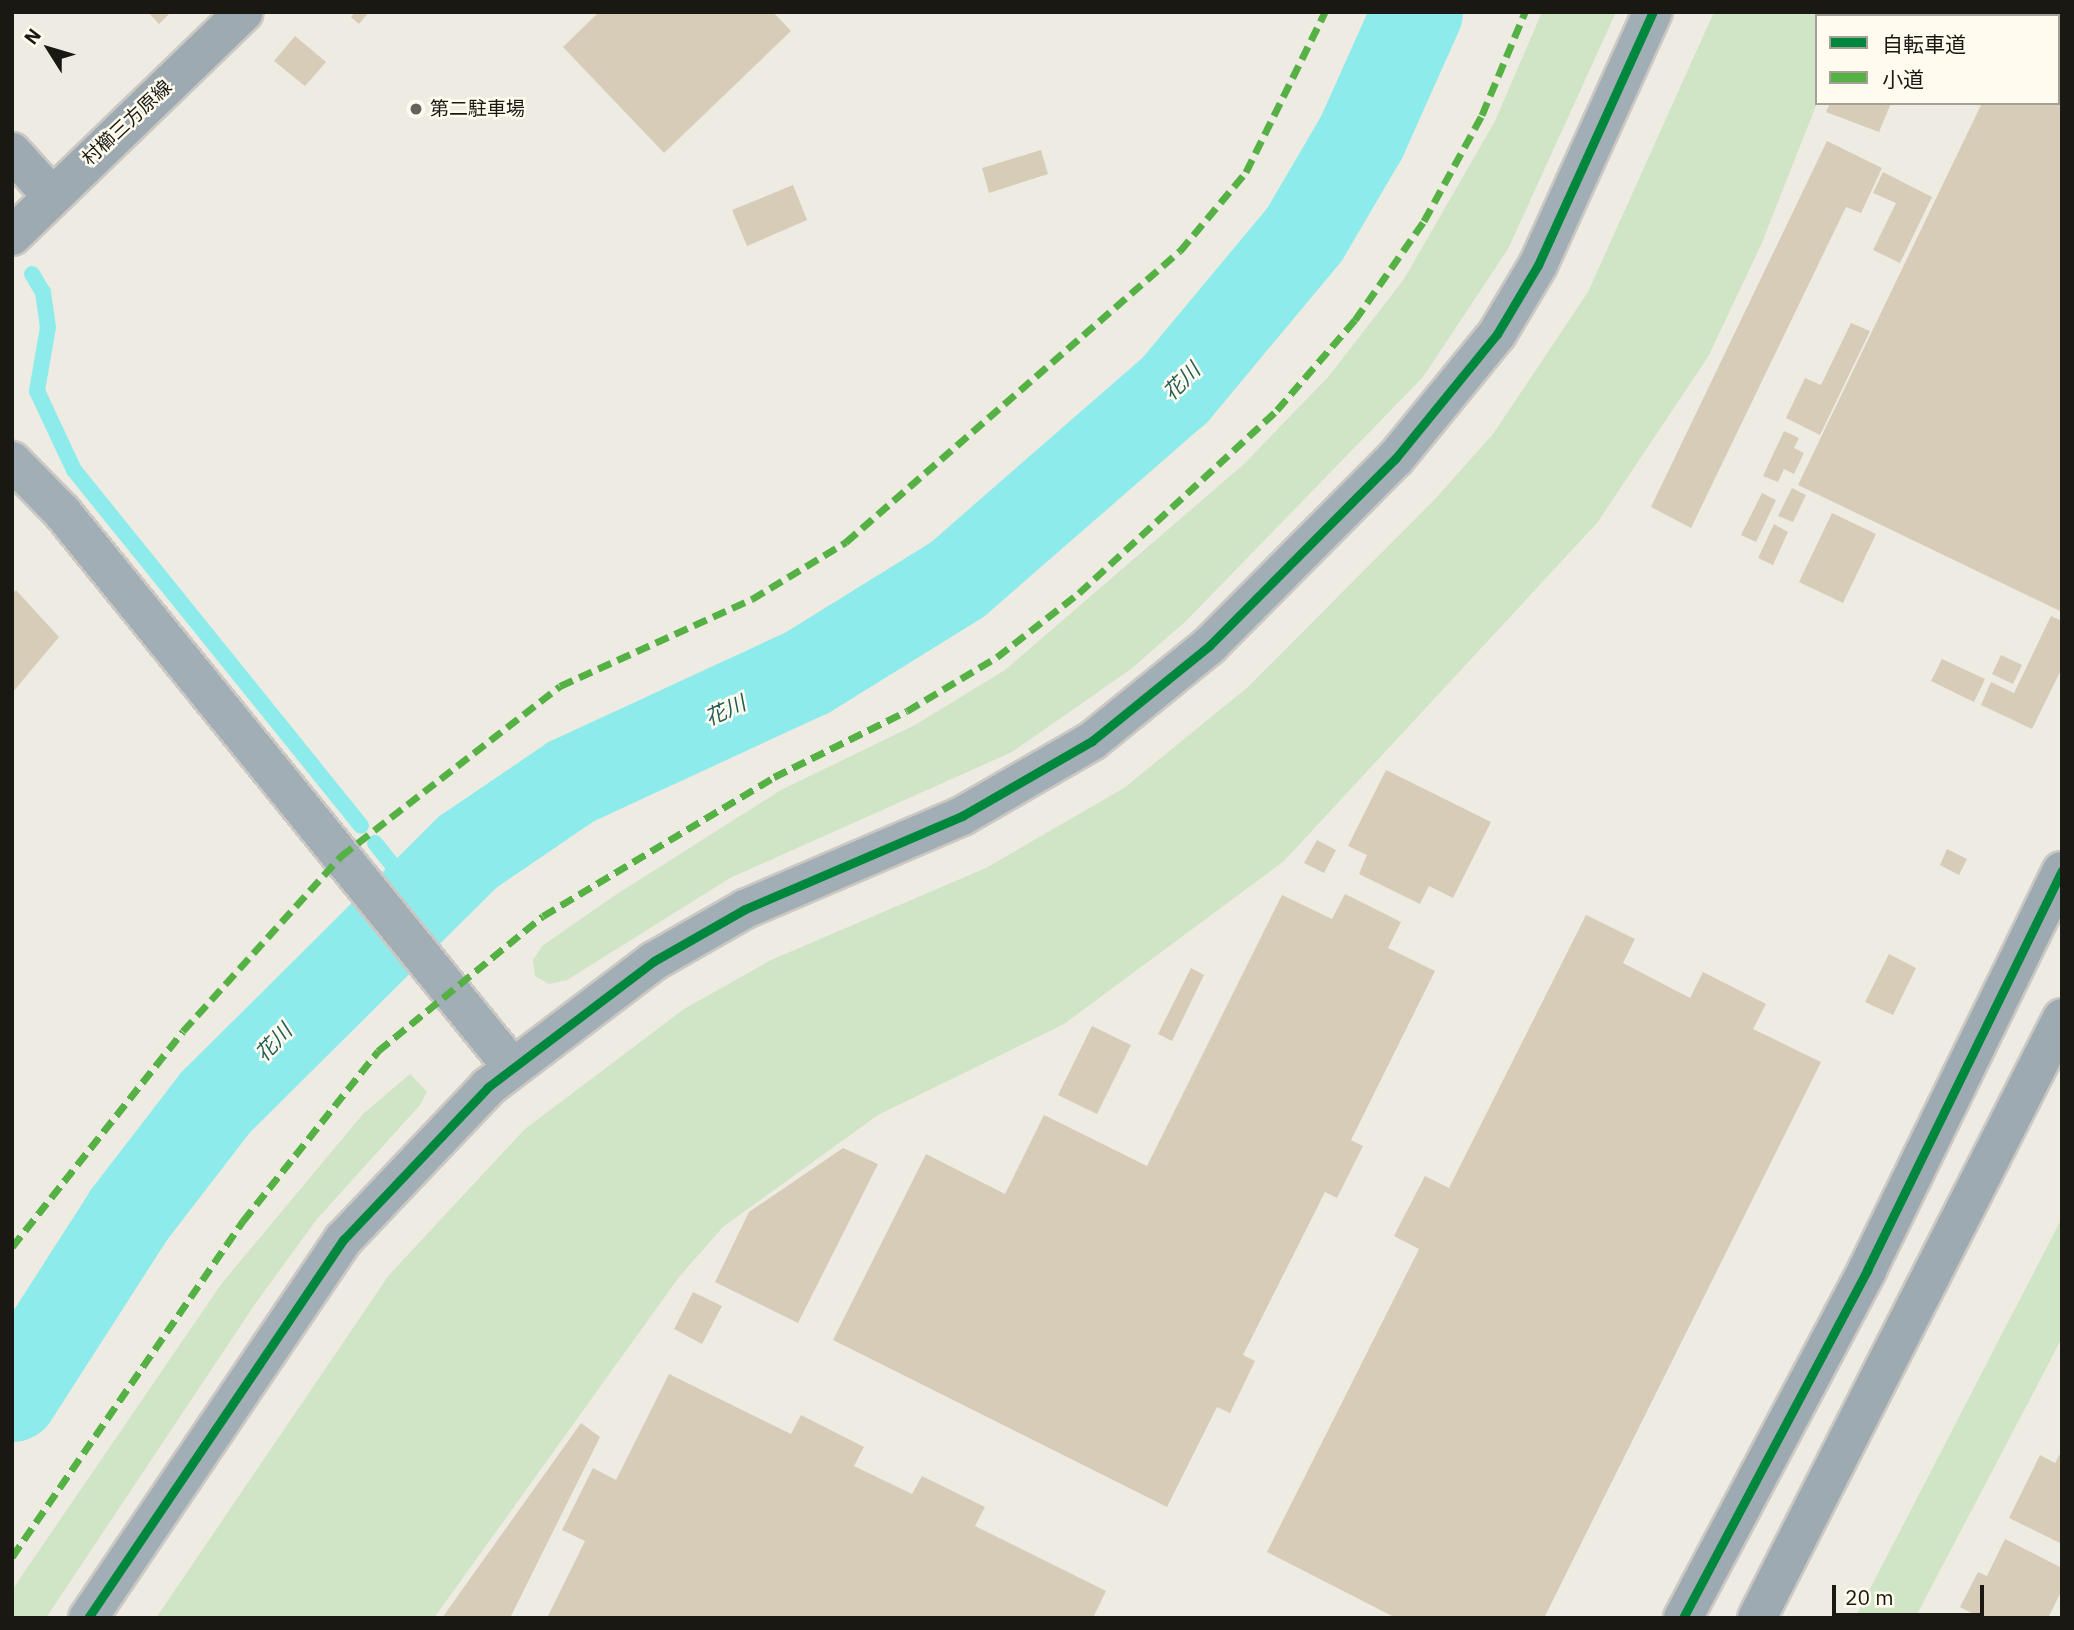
<!DOCTYPE html>
<html>
<head>
<meta charset="utf-8">
<style>
	body { margin:0 }
	#map { position:relative; width:2074px; height:1630px; overflow:hidden; background:#eeebe3; font-family:"IBM Plex Sans","Noto Sans JP",sans-serif }
	div>[style] { position:absolute }
	.green>* { inset:0; background:#d0e4c6 }
	.stream>* { height:16px; margin:-8px; padding:0 8px; transform-origin:8px; border-radius:8px; background:#8deceb }
	.river>* { height:91px; margin:-45.5px; padding:0 45.5px; transform-origin:45.5px; border-radius:45.5px; background:#8deceb }
	.building>* { inset:0; background:#d7ccb8 }
	.roads { filter:drop-shadow(2px 0 #cbc8c3) drop-shadow(-2px 0 #cbc8c3) drop-shadow(0 2px #cbc8c3) drop-shadow(0 -2px #cbc8c3) }
	.street>* { height:38px; margin:-19px; padding:0 19px; transform-origin:19px; border-radius:19px; background:#a2aeb5 }
	.secondary>* { height:38px; margin:-19px; padding:0 19px; transform-origin:19px; border-radius:19px; background:#9daab1 }
	.quiet>* { height:7px; margin-top:-3.5px; transform-origin:0; background:repeating-linear-gradient(90deg,#55b144 0 14px,transparent 0 21px) }
	.cycleway>* { height:9px; margin:-4.5px; padding:0 4.5px; transform-origin:4.5px; border-radius:4.5px; background:#00873e }
	.dots>* { width:19px; height:19px; translate:-50% -50%; box-sizing:border-box; border:4px solid #fffbef; border-radius:50% }
	span { translate:-50% -50%; white-space:nowrap; text-align:center; line-height:1.15; -webkit-text-stroke:5px #fffbef; paint-order:stroke }
	.poi-label { font-size:19px; color:#1a1813 }
	.left { translate:0 -50%; text-align:left }
	.street-label { font-size:19px; color:#1a1813 }
	.water-label { font-size:21px; color:#235c5d; font-style:italic }
	.frame { position:absolute; inset:0; border:14px solid #1a1813; pointer-events:none }
	.legend { position:absolute; left:1815px; top:14px; width:245px; height:91px; box-sizing:border-box; background:#fffbef; border:2px solid #a3a097; margin:0; padding:9px 12px; list-style:none; font-size:21px; color:#1a1813 }
	.legend li { display:flex; align-items:center; gap:14px; height:35px }
	.legend b { width:35px; border:2px solid #a3a097 }
	.north { position:absolute; left:14px; top:14px; width:70px; height:70px; -webkit-text-stroke:5px #fffbef; paint-order:stroke; rotate:307deg; font-size:19px; font-weight:700; line-height:28px; text-align:center; color:#1a1813 }
	.north::after { content:''; display:block; margin:auto; width:24px; height:32px; background:#1a1813; clip-path:polygon(50% 0,100% 100%,50% 72%,0 100%) }
	.scale { position:absolute; left:1832px; top:1585px; width:152px; height:32px; box-sizing:border-box; border:4px solid #1a1813; border-top:0; padding-left:9px; font-size:21px; line-height:24px; white-space:nowrap; color:#1a1813; -webkit-text-stroke:5px #fffbef; paint-order:stroke }
</style>
</head>
<body>
<div id="map">
	<div class="green">
		<i style="clip-path:polygon(1542px 12px,1616px 12px,1508px 249px,1423px 377px,1186px 621px,1131px 669px,1012px 752px,730px 878px,567px 980px,549px 984px,535px 976px,533px 960px,542px 946px,614px 896px,781px 790px,915px 725px,1005px 670px,1244px 464px,1329px 376px,1404px 279px,1495px 121px)"></i>
		<i style="clip-path:polygon(1714px 12px,1853px 12px,1817px 16px,1817px 103px,1761px 245px,1708px 357px,1597px 523px,1284px 861px,1064px 1024px,878px 1115px,723px 1227px,679px 1277px,434px 1618px,156px 1618px,389px 1275px,525px 1129px,684px 1009px,771px 960px,986px 868px,1124px 788px,1248px 687px,1436px 498px,1493px 434px,1588px 292px)"></i>
		<i style="clip-path:polygon(410px 1074px,427px 1092px,420px 1105px,317px 1219px,255px 1304px,46px 1618px,12px 1618px,12px 1590px,222px 1283px,363px 1114px)"></i>
		<i style="clip-path:polygon(2062px 1218px,2062px 1337px,2050px 1361px,1915px 1618px,1855px 1618px)"></i>
	</div>
	<div class="stream">
		<i style="left:32px;top:274px;width:21px;rotate:59deg"></i>
		<i style="left:43px;top:292px;width:35px;rotate:82deg"></i>
		<i style="left:48px;top:327px;width:65px;rotate:99.8deg"></i>
		<i style="left:37px;top:391px;width:87px;rotate:64.9deg"></i>
		<i style="left:74px;top:470px;width:457px;rotate:51.1deg"></i>
		<i style="left:375px;top:843px;width:68px;rotate:51.6deg"></i>
	</div>
	<div class="river">
		<i style="left:12px;top:1396px;width:215px;rotate:-57.3deg"></i>
		<i style="left:128px;top:1215px;width:143px;rotate:-52.4deg"></i>
		<i style="left:215px;top:1102px;width:356px;rotate:-44.8deg"></i>
		<i style="left:468px;top:851px;width:125px;rotate:-34.2deg"></i>
		<i style="left:571px;top:781px;width:260px;rotate:-24.8deg"></i>
		<i style="left:807px;top:672px;width:176px;rotate:-31.8deg"></i>
		<i style="left:957px;top:579px;width:288px;rotate:-41.1deg"></i>
		<i style="left:1174px;top:390px;width:203px;rotate:-50.2deg"></i>
		<i style="left:1304px;top:234px;width:113px;rotate:-59.6deg"></i>
		<i style="left:1361px;top:137px;width:137px;rotate:-65.9deg"></i>
	</div>
	<div class="building">
		<i style="clip-path:polygon(148px 12px,171px 12px,159px 24px)"></i>
		<i style="clip-path:polygon(355px 12px,369px 12px,359px 24px,351px 17px)"></i>
		<i style="clip-path:polygon(599px 12px,773px 12px,791px 31px,664px 153px,563px 47px)"></i>
		<i style="clip-path:polygon(1865px 12px,1926px 12px,1864px 16px)"></i>
		<i style="clip-path:polygon(2002px 12px,2062px 12px,2062px 612px,1798px 485px,1982px 103px,2058px 103px,2058px 16px)"></i>
		<i style="clip-path:polygon(295px 36px,326px 62px,305px 86px,274px 61px)"></i>
		<i style="clip-path:polygon(1830px 103px,1891px 103px,1879px 132px,1826px 112px)"></i>
		<i style="clip-path:polygon(1827px 141px,1882px 168px,1861px 213px,1846px 207px,1691px 528px,1651px 507px)"></i>
		<i style="clip-path:polygon(1041px 150px,1048px 174px,989px 193px,982px 168px)"></i>
		<i style="clip-path:polygon(1883px 172px,1932px 197px,1900px 263px,1873px 250px,1896px 203px,1873px 193px)"></i>
		<i style="clip-path:polygon(793px 185px,807px 220px,747px 246px,732px 210px)"></i>
		<i style="clip-path:polygon(1851px 323px,1870px 331px,1820px 435px,1786px 418px,1805px 378px,1821px 385px)"></i>
		<i style="clip-path:polygon(1784px 431px,1799px 438px,1794px 448px,1804px 453px,1794px 474px,1784px 469px,1778px 482px,1763px 476px)"></i>
		<i style="clip-path:polygon(1792px 488px,1806px 495px,1793px 522px,1778px 516px)"></i>
		<i style="clip-path:polygon(1762px 493px,1776px 500px,1756px 542px,1741px 535px)"></i>
		<i style="clip-path:polygon(1832px 513px,1876px 534px,1843px 603px,1799px 582px)"></i>
		<i style="clip-path:polygon(1774px 524px,1788px 532px,1773px 565px,1758px 558px)"></i>
		<i style="clip-path:polygon(16px 590px,59px 637px,12px 693px,12px 594px)"></i>
		<i style="clip-path:polygon(2051px 616px,2062px 621px,2062px 668px,2032px 729px,1981px 705px,1991px 682px,2014px 693px)"></i>
		<i style="clip-path:polygon(2001px 655px,2022px 665px,2013px 684px,1992px 674px)"></i>
		<i style="clip-path:polygon(1942px 659px,1985px 679px,1974px 702px,1931px 681px)"></i>
		<i style="clip-path:polygon(1386px 770px,1491px 822px,1453px 898px,1429px 886px,1420px 904px,1359px 874px,1367px 855px,1348px 846px)"></i>
		<i style="clip-path:polygon(1317px 840px,1336px 850px,1324px 873px,1304px 863px)"></i>
		<i style="clip-path:polygon(1947px 849px,1967px 859px,1959px 875px,1940px 865px)"></i>
		<i style="clip-path:polygon(1345px 894px,1401px 922px,1388px 948px,1435px 971px,1351px 1140px,1363px 1146px,1337px 1198px,1325px 1192px,1243px 1355px,1255px 1361px,1230px 1413px,1217px 1407px,1167px 1507px,833px 1340px,926px 1154px,1005px 1194px,1044px 1115px,1147px 1166px,1282px 895px,1332px 919px)"></i>
		<i style="clip-path:polygon(1586px 915px,1635px 939px,1623px 963px,1690px 998px,1703px 972px,1766px 1004px,1753px 1029px,1821px 1062px,1544px 1618px,1396px 1618px,1267px 1552px,1419px 1249px,1394px 1236px,1425px 1176px,1449px 1188px)"></i>
		<i style="clip-path:polygon(1889px 954px,1916px 968px,1893px 1015px,1865px 1002px)"></i>
		<i style="clip-path:polygon(1191px 968px,1204px 975px,1172px 1041px,1158px 1034px)"></i>
		<i style="clip-path:polygon(1092px 1026px,1131px 1045px,1097px 1114px,1058px 1095px)"></i>
		<i style="clip-path:polygon(843px 1148px,878px 1164px,798px 1323px,715px 1282px,749px 1212px)"></i>
		<i style="clip-path:polygon(693px 1292px,722px 1306px,702px 1344px,674px 1329px)"></i>
		<i style="clip-path:polygon(669px 1374px,791px 1434px,801px 1415px,864px 1447px,854px 1466px,912px 1494px,922px 1476px,985px 1507px,975px 1526px,1106px 1591px,1093px 1618px,547px 1618px,585px 1541px,562px 1530px,593px 1468px,616px 1480px)"></i>
		<i style="clip-path:polygon(581px 1423px,600px 1437px,510px 1618px,442px 1618px)"></i>
		<i style="clip-path:polygon(2062px 1450px,2062px 1544px,2009px 1518px,2040px 1455px,2055px 1463px)"></i>
		<i style="clip-path:polygon(2005px 1539px,2062px 1568px,2062px 1590px,2048px 1618px,1981px 1618px,1960px 1607px,1978px 1572px,1987px 1576px)"></i>
	</div>
	<div class="roads">
		<div class="street">
			<i style="left:12px;top:461px;width:71px;rotate:45.6deg"></i>
			<i style="left:62px;top:512px;width:715px;rotate:50.96deg"></i>
			<i style="left:88px;top:1618px;width:457px;rotate:-56deg"></i>
			<i style="left:344px;top:1239px;width:209px;rotate:-46.5deg"></i>
			<i style="left:488px;top:1087px;width:208px;rotate:-37.2deg"></i>
			<i style="left:654px;top:961px;width:105px;rotate:-29.7deg"></i>
			<i style="left:745px;top:909px;width:236px;rotate:-23.2deg"></i>
			<i style="left:962px;top:816px;width:150px;rotate:-30deg"></i>
			<i style="left:1092px;top:741px;width:151px;rotate:-39.1deg"></i>
			<i style="left:1209px;top:646px;width:264px;rotate:-45.2deg"></i>
			<i style="left:1395px;top:459px;width:161px;rotate:-50.8deg"></i>
			<i style="left:1497px;top:334px;width:80px;rotate:-59.3deg"></i>
			<i style="left:1538px;top:265px;width:278px;rotate:-65.6deg"></i>
		</div>
		<div class="secondary">
			<i style="left:12px;top:152px;width:58px;rotate:47.8deg"></i>
			<i style="left:12px;top:236px;width:322px;rotate:-44deg"></i>
			<i style="left:1683px;top:1618px;width:394px;rotate:-62.1deg"></i>
			<i style="left:1867px;top:1270px;width:444px;rotate:-64deg"></i>
			<i style="left:1757px;top:1618px;width:673px;rotate:-63.05deg"></i>
		</div>
	</div>
	<div class="quiet">
		<i style="left:12px;top:1247px;width:275px;rotate:-51.6deg"></i>
		<i style="left:183px;top:1031px;width:236px;rotate:-47.9deg"></i>
		<i style="left:341px;top:856px;width:277px;rotate:-37.8deg"></i>
		<i style="left:560px;top:686px;width:211px;rotate:-24.4deg"></i>
		<i style="left:752px;top:599px;width:110px;rotate:-31.2deg"></i>
		<i style="left:846px;top:542px;width:443px;rotate:-41.1deg"></i>
		<i style="left:1180px;top:251px;width:103px;rotate:-50.1deg"></i>
		<i style="left:1246px;top:172px;width:178px;rotate:-63.7deg"></i>
		<i style="left:12px;top:1557px;width:408px;rotate:-55.5deg"></i>
		<i style="left:243px;top:1221px;width:217px;rotate:-51.5deg"></i>
		<i style="left:378px;top:1051px;width:213px;rotate:-39.3deg"></i>
		<i style="left:543px;top:916px;width:270px;rotate:-31deg"></i>
		<i style="left:774px;top:777px;width:148px;rotate:-26.4deg"></i>
		<i style="left:907px;top:711px;width:105px;rotate:-31deg"></i>
		<i style="left:997px;top:657px;width:104px;rotate:-38deg"></i>
		<i style="left:1079px;top:593px;width:270px;rotate:-42.7deg"></i>
		<i style="left:1277px;top:410px;width:119px;rotate:-49.1deg"></i>
		<i style="left:1355px;top:320px;width:121px;rotate:-55.1deg"></i>
		<i style="left:1424px;top:221px;width:121px;rotate:-61.3deg"></i>
		<i style="left:1482px;top:115px;width:112px;rotate:-67.3deg"></i>
	</div>
	<div class="cycleway">
		<i style="left:88px;top:1618px;width:457px;rotate:-56deg"></i>
		<i style="left:344px;top:1239px;width:209px;rotate:-46.5deg"></i>
		<i style="left:488px;top:1087px;width:208px;rotate:-37.2deg"></i>
		<i style="left:654px;top:961px;width:105px;rotate:-29.7deg"></i>
		<i style="left:745px;top:909px;width:236px;rotate:-23.2deg"></i>
		<i style="left:962px;top:816px;width:150px;rotate:-30deg"></i>
		<i style="left:1092px;top:741px;width:151px;rotate:-39.1deg"></i>
		<i style="left:1209px;top:646px;width:264px;rotate:-45.2deg"></i>
		<i style="left:1395px;top:459px;width:161px;rotate:-50.8deg"></i>
		<i style="left:1497px;top:334px;width:80px;rotate:-59.3deg"></i>
		<i style="left:1538px;top:265px;width:278px;rotate:-65.6deg"></i>
		<i style="left:1683px;top:1618px;width:394px;rotate:-62.1deg"></i>
		<i style="left:1867px;top:1270px;width:444px;rotate:-64deg"></i>
	</div>
	<div class="dots">
		<i style="left:416px;top:109px;background:#64625c"></i>
	</div>
	<div class="poi-label">
		<span class="left" style="left:430px;top:109px">第二駐車場</span>
	</div>
	<div class="street-label">
		<span style="left:127px;top:123px;rotate:-43deg">村櫛三方原線</span>
	</div>
	<div class="water-label">
		<span style="left:1181px;top:381px;rotate:-45deg">花川</span>
		<span style="left:725px;top:710px;rotate:-25deg">花川</span>
		<span style="left:273px;top:1042px;rotate:-47deg">花川</span>
	</div>
	<div class="frame"></div>
	<ul class="legend">
	<li><b style="height:9px;background:#00873e"></b>自転車道</li>
	<li><b style="height:9px;background:#55b144"></b>小道</li>
	</ul>
	<div class="north">N</div>
	<div class="scale">20 m</div>
</div>
</body>
</html>
